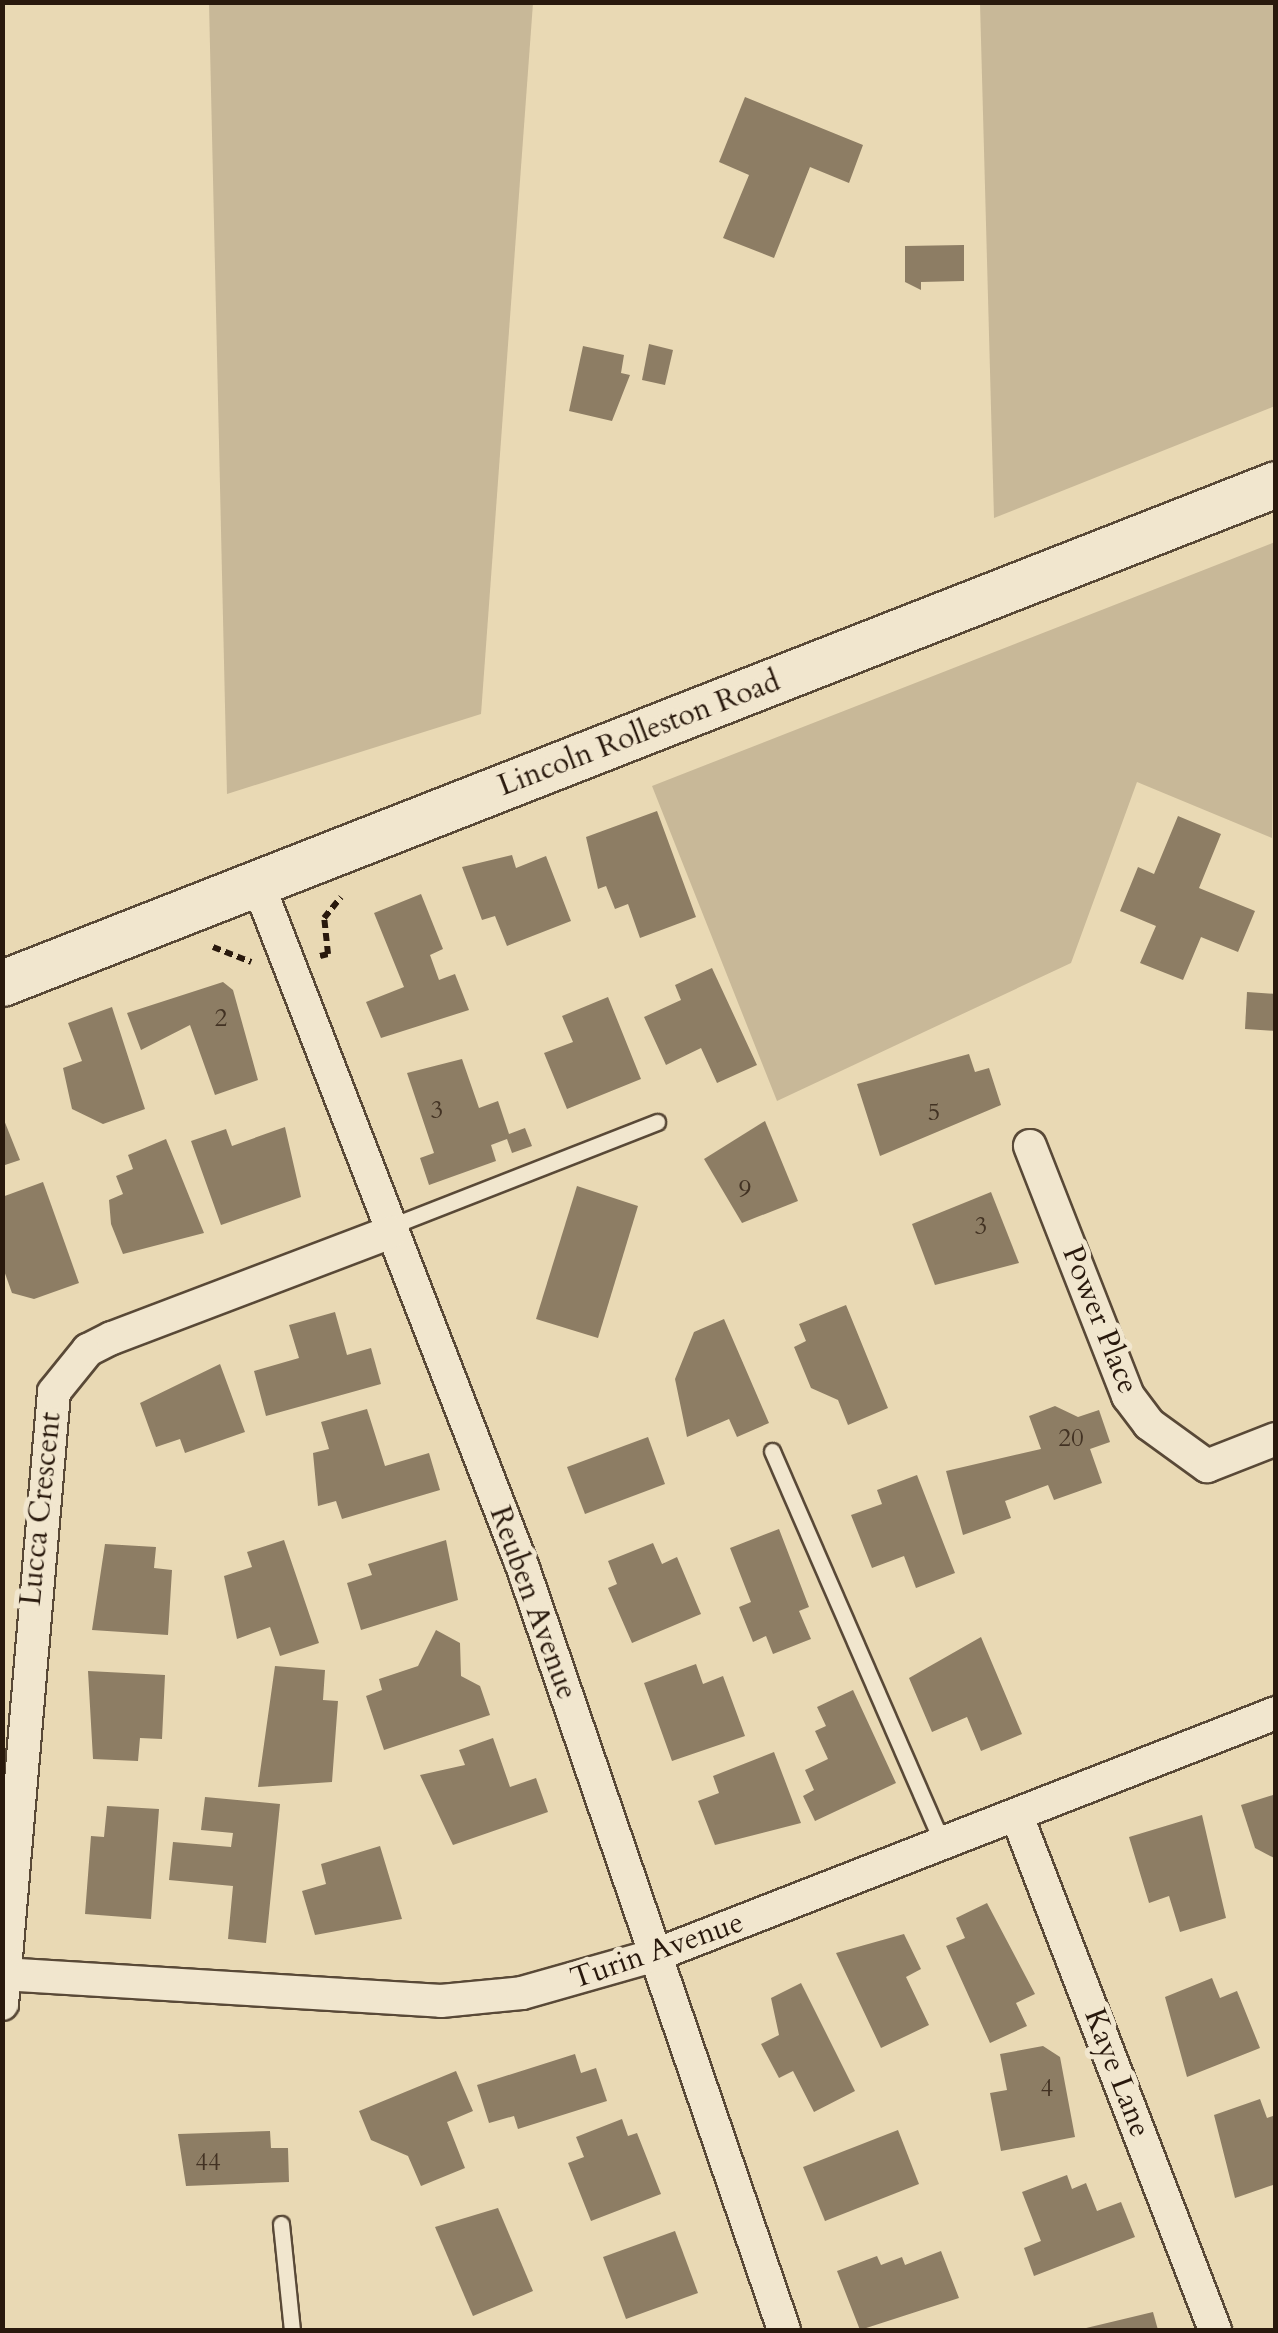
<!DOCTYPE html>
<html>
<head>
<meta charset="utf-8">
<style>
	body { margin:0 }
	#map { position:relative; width:1278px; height:2333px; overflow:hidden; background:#e9d9b4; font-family:Cardo,serif }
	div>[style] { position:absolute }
	.green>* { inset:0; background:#c8b898 }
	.building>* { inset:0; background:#8d7d64 }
	.path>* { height:6px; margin-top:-3px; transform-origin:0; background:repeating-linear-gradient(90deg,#29190d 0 8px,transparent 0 13px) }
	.roads { filter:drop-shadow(2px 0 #594937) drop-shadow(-2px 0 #594937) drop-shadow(0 2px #594937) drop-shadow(0 -2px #594937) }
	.lane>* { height:15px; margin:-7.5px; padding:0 7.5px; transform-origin:7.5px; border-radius:7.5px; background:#f1e6ce }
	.street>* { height:32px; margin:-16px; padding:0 16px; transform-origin:16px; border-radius:16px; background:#f1e6ce }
	.secondary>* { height:45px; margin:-22.5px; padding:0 22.5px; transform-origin:22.5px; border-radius:22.5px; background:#f1e6ce }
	span { translate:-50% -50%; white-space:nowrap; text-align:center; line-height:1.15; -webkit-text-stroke:10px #f1e6ce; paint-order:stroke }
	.number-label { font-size:25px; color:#423223 }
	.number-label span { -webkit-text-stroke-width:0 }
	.street-label { font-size:30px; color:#29190d }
	.frame { position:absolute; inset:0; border:5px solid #29190d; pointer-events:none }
</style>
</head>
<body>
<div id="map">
	<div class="green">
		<i style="clip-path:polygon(209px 3px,533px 3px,481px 714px,227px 794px)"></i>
		<i style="clip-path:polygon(980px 3px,1276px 3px,1275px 406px,994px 518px)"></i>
		<i style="clip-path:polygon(1275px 542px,1272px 838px,1137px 782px,1071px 963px,777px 1101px,652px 786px)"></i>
	</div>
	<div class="building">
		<i style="clip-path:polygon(745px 97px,863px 145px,849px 183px,810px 167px,774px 258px,723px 238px,749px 175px,719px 162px)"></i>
		<i style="clip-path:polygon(964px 245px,964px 281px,921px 282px,921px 290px,905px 282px,905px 246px)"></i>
		<i style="clip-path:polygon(649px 344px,673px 350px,665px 385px,642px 380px)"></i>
		<i style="clip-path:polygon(583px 346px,624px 355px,621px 373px,630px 375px,612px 421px,569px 411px)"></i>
		<i style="clip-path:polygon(657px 811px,696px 917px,640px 938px,628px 904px,615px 909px,606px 886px,598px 889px,586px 837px)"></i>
		<i style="clip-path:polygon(1178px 816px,1221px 834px,1199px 888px,1255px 911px,1238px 952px,1201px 937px,1183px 980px,1140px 963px,1156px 926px,1120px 911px,1138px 867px,1154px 874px)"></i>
		<i style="clip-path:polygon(512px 855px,516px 868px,546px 856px,571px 921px,507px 946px,495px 916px,482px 920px,462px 867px)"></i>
		<i style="clip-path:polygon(421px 894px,443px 949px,430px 955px,439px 980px,455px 974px,469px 1010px,381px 1038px,366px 1002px,404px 987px,374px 913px)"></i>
		<i style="clip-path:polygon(712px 968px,757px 1065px,717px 1083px,701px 1048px,666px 1065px,644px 1017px,681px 1000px,675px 985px)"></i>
		<i style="clip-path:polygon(223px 982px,233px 990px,258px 1080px,215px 1095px,190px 1025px,141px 1050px,127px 1013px)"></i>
		<i style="clip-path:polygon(1247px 992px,1276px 994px,1276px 1031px,1245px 1029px)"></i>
		<i style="clip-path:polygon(608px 997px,641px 1079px,567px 1109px,544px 1053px,573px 1042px,562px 1016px)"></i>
		<i style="clip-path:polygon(112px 1007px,145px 1109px,103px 1124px,72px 1109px,63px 1068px,82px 1061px,68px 1023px)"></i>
		<i style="clip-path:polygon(969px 1054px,975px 1072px,989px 1068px,1001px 1105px,880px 1156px,857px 1084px)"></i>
		<i style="clip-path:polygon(462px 1059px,479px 1108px,498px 1101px,509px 1134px,525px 1128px,532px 1146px,512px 1153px,507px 1139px,491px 1145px,496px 1161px,429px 1185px,420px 1158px,434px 1153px,407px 1073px)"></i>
		<i style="clip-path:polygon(2px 1115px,20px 1160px,2px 1166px)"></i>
		<i style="clip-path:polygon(765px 1121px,798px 1201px,742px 1223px,704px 1159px)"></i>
		<i style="clip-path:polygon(285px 1127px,301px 1197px,221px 1225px,191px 1141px,226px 1129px,232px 1146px)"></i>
		<i style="clip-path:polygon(166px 1139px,204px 1233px,123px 1254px,111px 1224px,109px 1200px,123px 1194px,116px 1176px,133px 1169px,128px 1155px)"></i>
		<i style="clip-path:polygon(43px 1182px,79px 1283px,34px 1299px,12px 1293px,2px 1265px,2px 1197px)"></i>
		<i style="clip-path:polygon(577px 1186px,638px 1206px,598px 1338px,536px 1319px)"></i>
		<i style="clip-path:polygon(991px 1192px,1019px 1263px,935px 1285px,912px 1224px)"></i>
		<i style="clip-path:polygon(846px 1305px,888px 1408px,848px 1425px,838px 1400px,811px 1388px,794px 1347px,806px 1341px,799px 1324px)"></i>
		<i style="clip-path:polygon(335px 1312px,347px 1355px,371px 1348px,381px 1384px,266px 1416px,254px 1371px,299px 1358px,289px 1325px)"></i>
		<i style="clip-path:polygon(724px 1319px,769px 1423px,737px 1437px,729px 1419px,687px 1437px,675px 1379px,694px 1332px)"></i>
		<i style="clip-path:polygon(220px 1364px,245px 1432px,185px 1453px,180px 1439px,156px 1447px,140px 1403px)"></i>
		<i style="clip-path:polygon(1055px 1406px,1078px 1417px,1099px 1410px,1110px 1442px,1090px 1449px,1102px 1483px,1054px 1500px,1048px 1485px,1005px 1501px,1011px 1518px,963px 1535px,946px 1471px,1041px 1449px,1029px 1416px)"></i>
		<i style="clip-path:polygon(367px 1409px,385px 1466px,429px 1453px,440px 1490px,342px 1519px,336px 1501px,318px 1506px,313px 1453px,329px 1449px,321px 1422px)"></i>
		<i style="clip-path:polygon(648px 1437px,665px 1484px,585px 1514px,567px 1467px)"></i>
		<i style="clip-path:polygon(917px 1475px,955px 1573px,916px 1588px,904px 1556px,872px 1568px,851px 1515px,882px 1504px,877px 1490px)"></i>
		<i style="clip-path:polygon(779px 1529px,809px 1607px,799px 1611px,811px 1639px,773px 1654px,766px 1636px,753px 1642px,739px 1607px,751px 1602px,730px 1548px)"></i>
		<i style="clip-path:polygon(284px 1540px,319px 1643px,280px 1656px,270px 1627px,237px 1639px,224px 1576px,252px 1567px,247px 1552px)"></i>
		<i style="clip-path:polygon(446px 1540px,458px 1600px,361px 1630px,347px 1583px,372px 1575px,368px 1564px)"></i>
		<i style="clip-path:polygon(653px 1543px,662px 1564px,677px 1557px,701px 1614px,632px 1643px,608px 1588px,617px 1584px,608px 1561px)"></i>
		<i style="clip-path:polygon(105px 1544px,156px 1547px,154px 1568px,172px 1570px,168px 1635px,92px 1630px)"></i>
		<i style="clip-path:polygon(436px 1630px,460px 1643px,461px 1676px,480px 1686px,490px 1715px,384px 1750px,366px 1696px,382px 1690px,379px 1679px,418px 1666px)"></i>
		<i style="clip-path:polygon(981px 1637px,1022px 1734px,981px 1751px,967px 1717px,932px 1732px,909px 1678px)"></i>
		<i style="clip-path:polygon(696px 1664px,703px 1684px,723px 1676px,745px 1736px,672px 1761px,644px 1683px)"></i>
		<i style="clip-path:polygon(275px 1666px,325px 1670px,323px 1700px,338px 1701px,332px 1782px,258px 1787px)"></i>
		<i style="clip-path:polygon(88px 1671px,165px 1675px,162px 1739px,140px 1738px,138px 1761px,93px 1759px)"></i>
		<i style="clip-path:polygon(853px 1690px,896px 1783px,815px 1821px,803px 1796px,814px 1790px,805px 1770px,828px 1759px,815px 1731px,826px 1726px,817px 1707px)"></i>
		<i style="clip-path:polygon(493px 1738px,510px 1787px,536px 1778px,548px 1812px,453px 1845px,420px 1775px,465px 1765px,459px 1750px)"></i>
		<i style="clip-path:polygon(774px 1752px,801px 1823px,715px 1845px,698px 1801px,719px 1793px,713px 1776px)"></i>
		<i style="clip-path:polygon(1276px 1794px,1276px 1859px,1255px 1848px,1241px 1805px)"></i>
		<i style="clip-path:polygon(205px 1797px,280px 1804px,266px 1943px,228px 1939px,233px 1886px,169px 1880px,173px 1842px,231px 1847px,233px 1833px,201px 1830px)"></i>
		<i style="clip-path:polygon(107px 1806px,159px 1809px,151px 1919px,85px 1914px,91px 1836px,104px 1837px)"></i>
		<i style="clip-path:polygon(1202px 1815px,1226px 1918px,1180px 1932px,1169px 1896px,1149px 1903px,1129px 1837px)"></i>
		<i style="clip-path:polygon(380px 1846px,402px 1919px,315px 1935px,302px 1891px,326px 1884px,321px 1864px)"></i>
		<i style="clip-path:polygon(987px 1903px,1035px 1994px,1016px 2003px,1027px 2026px,990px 2043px,946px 1946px,965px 1938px,956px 1918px)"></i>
		<i style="clip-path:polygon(904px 1934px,921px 1969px,906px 1977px,929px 2025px,881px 2048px,836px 1953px)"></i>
		<i style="clip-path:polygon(1212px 1978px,1220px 1998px,1237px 1991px,1260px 2048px,1187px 2077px,1165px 1997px)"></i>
		<i style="clip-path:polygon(801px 1983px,855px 2091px,814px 2112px,793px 2071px,779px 2078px,761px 2044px,779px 2035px,771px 1998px)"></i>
		<i style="clip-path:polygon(1043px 2046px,1060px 2057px,1075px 2137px,1001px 2151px,990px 2093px,1007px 2090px,1000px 2054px)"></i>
		<i style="clip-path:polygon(575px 2054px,581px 2073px,596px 2068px,607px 2101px,518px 2129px,514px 2116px,489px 2123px,477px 2085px)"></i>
		<i style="clip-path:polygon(456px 2071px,473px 2111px,447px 2122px,465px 2168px,421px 2186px,408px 2156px,371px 2140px,359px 2111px)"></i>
		<i style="clip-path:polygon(1260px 2099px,1267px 2118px,1276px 2115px,1276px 2184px,1235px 2198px,1214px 2115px)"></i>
		<i style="clip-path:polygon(622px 2119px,628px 2136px,637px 2133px,661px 2194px,591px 2221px,568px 2163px,584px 2157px,576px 2137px)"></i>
		<i style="clip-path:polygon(898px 2130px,919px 2184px,825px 2221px,803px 2167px)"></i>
		<i style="clip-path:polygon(270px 2131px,271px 2148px,288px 2148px,289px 2182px,186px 2186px,178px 2134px)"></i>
		<i style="clip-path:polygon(1067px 2175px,1072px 2189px,1086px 2183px,1097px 2211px,1121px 2202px,1135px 2237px,1034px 2276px,1024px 2248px,1041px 2241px,1022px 2192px)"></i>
		<i style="clip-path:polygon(498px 2208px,533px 2291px,473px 2316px,435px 2227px)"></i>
		<i style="clip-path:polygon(675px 2231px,698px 2293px,626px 2319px,603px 2257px)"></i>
		<i style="clip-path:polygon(941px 2251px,959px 2298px,860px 2330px,837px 2271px,877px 2256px,881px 2265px,902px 2257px,905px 2265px)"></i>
		<i style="clip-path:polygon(1153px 2312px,1158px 2330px,1083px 2330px,1082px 2329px)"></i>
	</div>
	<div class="path">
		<i style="left:213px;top:947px;width:41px;rotate:21.5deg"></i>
		<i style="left:320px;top:956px;width:8px;rotate:-14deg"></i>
		<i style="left:328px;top:954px;width:36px;rotate:-96deg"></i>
		<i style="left:324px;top:918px;width:27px;rotate:-51deg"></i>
	</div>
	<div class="roads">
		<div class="lane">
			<i style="left:389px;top:1227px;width:288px;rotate:-21.4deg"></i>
			<i style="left:772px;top:1451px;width:430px;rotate:66.5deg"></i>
			<i style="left:281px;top:2224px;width:107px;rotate:84.1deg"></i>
		</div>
		<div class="street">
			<i style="left:258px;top:884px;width:734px;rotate:68.82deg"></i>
			<i style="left:523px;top:1568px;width:805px;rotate:71.09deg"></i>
			<i style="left:1030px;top:1146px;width:269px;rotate:68.6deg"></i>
			<i style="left:1128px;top:1396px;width:35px;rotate:53deg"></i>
			<i style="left:1149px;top:1424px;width:72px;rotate:35.9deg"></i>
			<i style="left:1207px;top:1466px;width:74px;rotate:-21.4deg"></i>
			<i style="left:1017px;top:1816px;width:551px;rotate:68.93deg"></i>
			<i style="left:2px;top:1974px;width:440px;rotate:3.5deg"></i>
			<i style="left:441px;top:2001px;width:81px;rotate:-5.6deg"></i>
			<i style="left:522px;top:1993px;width:136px;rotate:-15.8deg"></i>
			<i style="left:653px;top:1956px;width:669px;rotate:-21.31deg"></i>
			<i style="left:2px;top:2004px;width:614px;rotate:-85.14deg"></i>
			<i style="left:54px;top:1392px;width:54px;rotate:-51deg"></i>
			<i style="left:88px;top:1350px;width:27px;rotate:-27deg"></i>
			<i style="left:112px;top:1338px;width:298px;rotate:-20.8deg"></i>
		</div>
		<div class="secondary">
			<i style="left:2px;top:983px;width:1368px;rotate:-21.39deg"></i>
		</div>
	</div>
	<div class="number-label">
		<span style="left:221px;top:1018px">2</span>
		<span style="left:437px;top:1110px">3</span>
		<span style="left:934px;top:1112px">5</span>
		<span style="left:745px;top:1189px">9</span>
		<span style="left:981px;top:1226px">3</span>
		<span style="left:1071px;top:1438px">20</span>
		<span style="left:1047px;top:2088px">4</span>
		<span style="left:208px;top:2162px">44</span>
	</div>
	<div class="street-label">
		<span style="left:639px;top:734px;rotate:-21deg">Lincoln Rolleston Road</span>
		<span style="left:1100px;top:1320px;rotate:68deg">Power Place</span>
		<span style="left:41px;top:1509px;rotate:-84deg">Lucca Crescent</span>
		<span style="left:533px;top:1603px;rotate:70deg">Reuben Avenue</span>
		<span style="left:657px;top:1951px;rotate:-19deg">Turin Avenue</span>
		<span style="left:1117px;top:2073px;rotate:69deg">Kaye Lane</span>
	</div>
	<div class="frame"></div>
</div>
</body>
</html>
